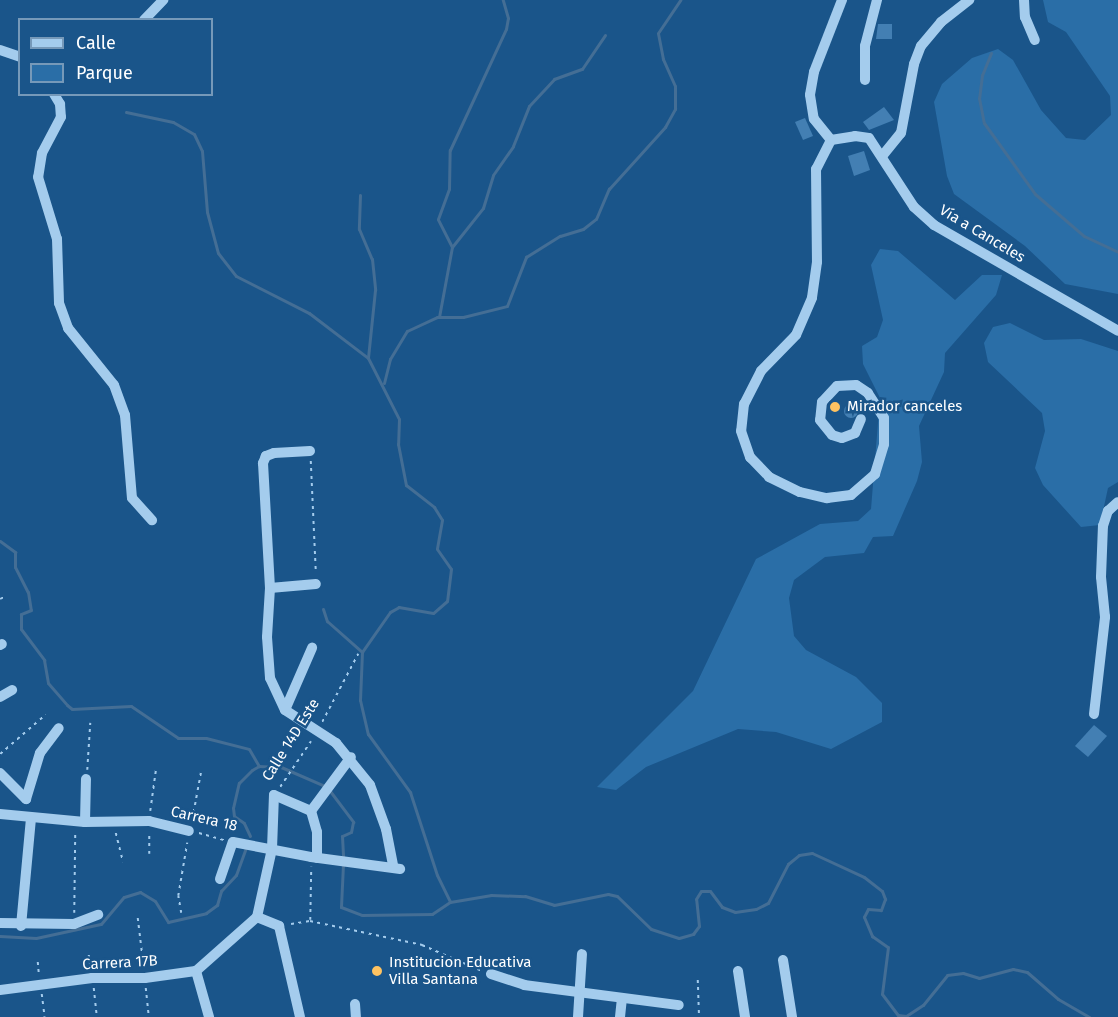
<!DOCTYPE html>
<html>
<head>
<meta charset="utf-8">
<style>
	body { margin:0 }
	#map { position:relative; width:1118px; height:1017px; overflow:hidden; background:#1a558a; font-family:"Fira Sans",sans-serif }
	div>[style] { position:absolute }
	.green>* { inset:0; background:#2a6ea7 }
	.stream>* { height:3px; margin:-1.5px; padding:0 1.5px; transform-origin:1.5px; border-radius:1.5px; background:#446e95 }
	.building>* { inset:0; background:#437fb3 }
	.round { border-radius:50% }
	.path>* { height:1.5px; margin-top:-0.75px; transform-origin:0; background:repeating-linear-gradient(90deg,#a4cced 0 3px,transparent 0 7.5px) }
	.minor>* { height:10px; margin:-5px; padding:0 5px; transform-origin:5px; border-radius:5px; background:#a4cced }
	.dots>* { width:16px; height:16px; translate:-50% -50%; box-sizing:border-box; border:3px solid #1a558a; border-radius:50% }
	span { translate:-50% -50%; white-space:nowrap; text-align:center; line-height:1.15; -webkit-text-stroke:5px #1a558a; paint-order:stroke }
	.street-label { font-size:15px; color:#fff }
	.poi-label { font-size:15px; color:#fff }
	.left { translate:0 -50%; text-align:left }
	.legend { position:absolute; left:18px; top:18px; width:195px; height:78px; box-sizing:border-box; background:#1a558a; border:2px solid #7699b9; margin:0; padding:8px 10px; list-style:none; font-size:18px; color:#fff }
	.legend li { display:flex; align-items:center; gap:12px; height:30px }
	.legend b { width:30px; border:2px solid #7699b9 }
</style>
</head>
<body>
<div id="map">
	<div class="green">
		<i style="clip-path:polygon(1043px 0,1118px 0,1118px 294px,1065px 284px,1025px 246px,954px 194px,947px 176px,934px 102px,942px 84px,972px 58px,998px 49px,1013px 60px,1041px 110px,1066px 138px,1085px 140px,1111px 115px,1110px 96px,1066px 32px,1048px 22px)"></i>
		<i style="clip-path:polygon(880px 249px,898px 251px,955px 300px,982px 275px,1002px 275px,996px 295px,945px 353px,944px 372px,919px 426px,922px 462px,917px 481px,893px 536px,873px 537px,864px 553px,825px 557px,794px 580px,789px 598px,794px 636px,806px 650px,856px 677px,882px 703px,882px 722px,831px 749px,776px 732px,738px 729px,646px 767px,616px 790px,597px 787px,693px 691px,756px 559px,820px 524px,858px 521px,871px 509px,880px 398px,863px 364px,862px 346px,877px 337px,883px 320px,871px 265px)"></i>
		<i style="clip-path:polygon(1010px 323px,1044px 340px,1081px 339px,1118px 351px,1118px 482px,1108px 488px,1100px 525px,1081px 527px,1043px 485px,1035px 468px,1045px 431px,1042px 413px,988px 362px,984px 343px,993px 327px)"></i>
	</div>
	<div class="stream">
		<i style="left:991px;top:53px;width:24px;rotate:112deg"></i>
		<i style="left:982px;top:75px;width:23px;rotate:97deg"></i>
		<i style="left:979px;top:98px;width:25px;rotate:79deg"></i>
		<i style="left:984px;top:123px;width:87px;rotate:54.3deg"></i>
		<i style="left:1035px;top:194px;width:65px;rotate:40.6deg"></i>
		<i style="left:1084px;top:236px;width:38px;rotate:25deg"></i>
		<i style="left:126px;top:112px;width:48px;rotate:12deg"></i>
		<i style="left:173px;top:122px;width:24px;rotate:30deg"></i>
		<i style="left:194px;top:134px;width:19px;rotate:65deg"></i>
		<i style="left:202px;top:151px;width:61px;rotate:85.3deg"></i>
		<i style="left:207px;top:212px;width:42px;rotate:75deg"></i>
		<i style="left:218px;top:253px;width:29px;rotate:52deg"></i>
		<i style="left:236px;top:276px;width:82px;rotate:26.9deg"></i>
		<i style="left:309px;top:313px;width:74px;rotate:37.3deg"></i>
		<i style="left:368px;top:358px;width:68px;rotate:63.1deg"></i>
		<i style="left:399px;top:419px;width:25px;rotate:92deg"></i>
		<i style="left:398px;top:444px;width:42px;rotate:79deg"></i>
		<i style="left:406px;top:485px;width:36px;rotate:38deg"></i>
		<i style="left:434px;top:507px;width:15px;rotate:58deg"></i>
		<i style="left:442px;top:520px;width:29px;rotate:100deg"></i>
		<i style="left:437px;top:549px;width:24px;rotate:55deg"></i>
		<i style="left:451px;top:569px;width:32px;rotate:97deg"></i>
		<i style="left:447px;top:601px;width:18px;rotate:139deg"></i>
		<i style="left:433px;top:613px;width:35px;rotate:-170deg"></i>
		<i style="left:399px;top:607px;width:10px;rotate:151deg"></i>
		<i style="left:390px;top:612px;width:49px;rotate:125deg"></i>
		<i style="left:362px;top:652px;width:48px;rotate:92.4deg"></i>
		<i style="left:360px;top:700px;width:35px;rotate:77deg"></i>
		<i style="left:368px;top:734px;width:72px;rotate:54.1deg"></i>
		<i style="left:410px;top:792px;width:87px;rotate:72deg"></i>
		<i style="left:437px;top:875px;width:30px;rotate:64deg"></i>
		<i style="left:360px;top:195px;width:34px;rotate:92deg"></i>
		<i style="left:359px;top:229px;width:33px;rotate:67deg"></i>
		<i style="left:372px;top:259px;width:31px;rotate:84deg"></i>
		<i style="left:375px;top:290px;width:68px;rotate:95.9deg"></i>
		<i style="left:452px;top:247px;width:31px;rotate:-117deg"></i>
		<i style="left:438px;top:219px;width:32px;rotate:-70deg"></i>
		<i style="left:449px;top:189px;width:39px;rotate:-89deg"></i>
		<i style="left:450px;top:150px;width:133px;rotate:-65.2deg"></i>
		<i style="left:506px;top:29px;width:11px;rotate:-80deg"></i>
		<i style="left:508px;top:18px;width:19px;rotate:-106deg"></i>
		<i style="left:439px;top:317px;width:71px;rotate:-79.5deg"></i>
		<i style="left:452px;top:247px;width:50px;rotate:-51.5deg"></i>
		<i style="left:483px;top:208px;width:34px;rotate:-73deg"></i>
		<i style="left:493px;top:175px;width:35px;rotate:-55deg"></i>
		<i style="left:513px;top:146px;width:43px;rotate:-68.2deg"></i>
		<i style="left:529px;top:106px;width:37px;rotate:-47deg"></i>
		<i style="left:554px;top:79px;width:30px;rotate:-20deg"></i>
		<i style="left:582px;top:69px;width:41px;rotate:-55.9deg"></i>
		<i style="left:384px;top:383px;width:25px;rotate:-76deg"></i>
		<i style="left:390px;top:359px;width:33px;rotate:-59deg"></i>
		<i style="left:407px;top:331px;width:33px;rotate:-25deg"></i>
		<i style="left:437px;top:317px;width:26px"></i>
		<i style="left:463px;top:317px;width:45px;rotate:-14deg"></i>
		<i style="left:507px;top:306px;width:53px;rotate:-68.8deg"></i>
		<i style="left:526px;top:257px;width:40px;rotate:-32deg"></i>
		<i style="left:560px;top:236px;width:24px;rotate:-17deg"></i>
		<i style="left:583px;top:229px;width:16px;rotate:-38deg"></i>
		<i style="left:596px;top:219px;width:33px;rotate:-67deg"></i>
		<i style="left:609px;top:189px;width:84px;rotate:-47.9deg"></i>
		<i style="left:665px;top:127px;width:21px;rotate:-61deg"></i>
		<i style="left:675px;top:109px;width:23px;rotate:-90deg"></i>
		<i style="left:675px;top:86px;width:30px;rotate:-114deg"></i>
		<i style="left:663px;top:59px;width:26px;rotate:-101deg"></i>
		<i style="left:658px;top:33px;width:40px;rotate:-56deg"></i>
		<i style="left:0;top:541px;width:19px;rotate:36deg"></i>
		<i style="left:15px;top:552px;width:15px;rotate:90deg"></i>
		<i style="left:15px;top:567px;width:28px;rotate:63deg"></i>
		<i style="left:28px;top:592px;width:18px;rotate:81deg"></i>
		<i style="left:31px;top:610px;width:11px;rotate:158deg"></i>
		<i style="left:21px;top:614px;width:15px;rotate:90deg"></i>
		<i style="left:21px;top:629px;width:39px;rotate:53deg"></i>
		<i style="left:44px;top:660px;width:23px;rotate:80deg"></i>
		<i style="left:48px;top:683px;width:29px;rotate:49deg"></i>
		<i style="left:67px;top:705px;width:6px;rotate:39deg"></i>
		<i style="left:72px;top:709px;width:59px;rotate:-2.9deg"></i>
		<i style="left:131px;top:706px;width:57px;rotate:34.2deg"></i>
		<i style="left:178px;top:738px;width:28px"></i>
		<i style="left:206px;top:738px;width:44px;rotate:14.3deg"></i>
		<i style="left:249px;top:749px;width:20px;rotate:60deg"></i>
		<i style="left:323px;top:609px;width:13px;rotate:72deg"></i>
		<i style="left:327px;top:621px;width:47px;rotate:41.5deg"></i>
		<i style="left:330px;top:791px;width:39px;rotate:53deg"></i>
		<i style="left:353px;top:822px;width:10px;rotate:101deg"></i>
		<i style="left:351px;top:832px;width:10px;rotate:156deg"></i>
		<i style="left:342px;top:836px;width:21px;rotate:87deg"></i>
		<i style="left:250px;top:836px;width:14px;rotate:-115deg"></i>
		<i style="left:244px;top:823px;width:12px;rotate:-145deg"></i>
		<i style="left:234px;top:816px;width:8px;rotate:-97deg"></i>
		<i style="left:233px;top:808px;width:26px;rotate:-77deg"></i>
		<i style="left:239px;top:783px;width:18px;rotate:-45deg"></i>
		<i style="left:252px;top:770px;width:8px;rotate:-30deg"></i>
		<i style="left:259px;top:766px;width:22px;rotate:3deg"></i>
		<i style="left:281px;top:767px;width:48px;rotate:23.4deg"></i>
		<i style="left:343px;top:864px;width:43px;rotate:92.7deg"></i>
		<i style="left:341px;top:907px;width:22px;rotate:21deg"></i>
		<i style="left:362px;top:915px;width:70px;rotate:-0.8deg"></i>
		<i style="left:432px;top:914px;width:22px;rotate:-34deg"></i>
		<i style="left:450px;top:902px;width:42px;rotate:-9.7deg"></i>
		<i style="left:491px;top:895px;width:34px;rotate:2deg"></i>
		<i style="left:525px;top:896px;width:30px;rotate:17deg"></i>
		<i style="left:554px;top:905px;width:55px;rotate:-11.5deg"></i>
		<i style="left:608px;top:894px;width:9px;rotate:13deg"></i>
		<i style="left:617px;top:896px;width:47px;rotate:44.1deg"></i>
		<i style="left:651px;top:929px;width:29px;rotate:18deg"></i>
		<i style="left:679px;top:938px;width:15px;rotate:-16deg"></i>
		<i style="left:693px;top:934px;width:10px;rotate:-53deg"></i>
		<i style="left:699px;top:926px;width:27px;rotate:-96deg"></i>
		<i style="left:696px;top:899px;width:9px;rotate:-58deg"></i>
		<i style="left:701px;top:891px;width:9px"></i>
		<i style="left:710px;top:891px;width:20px;rotate:53deg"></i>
		<i style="left:722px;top:907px;width:14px;rotate:21deg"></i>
		<i style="left:735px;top:912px;width:21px;rotate:-8deg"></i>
		<i style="left:756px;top:909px;width:13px;rotate:-27deg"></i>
		<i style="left:768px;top:903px;width:44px;rotate:-62.9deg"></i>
		<i style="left:788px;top:864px;width:14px;rotate:-39deg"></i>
		<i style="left:799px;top:855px;width:13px;rotate:-9deg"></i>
		<i style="left:812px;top:853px;width:57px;rotate:24.8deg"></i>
		<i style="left:864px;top:877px;width:23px;rotate:38deg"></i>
		<i style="left:882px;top:891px;width:9px;rotate:69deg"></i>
		<i style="left:885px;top:899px;width:12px;rotate:110deg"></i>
		<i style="left:881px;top:910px;width:13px;rotate:-176deg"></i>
		<i style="left:868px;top:909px;width:9px;rotate:117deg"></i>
		<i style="left:864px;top:917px;width:21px;rotate:67deg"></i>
		<i style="left:872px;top:936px;width:19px;rotate:35deg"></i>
		<i style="left:888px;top:947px;width:47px;rotate:97.3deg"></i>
		<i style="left:882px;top:994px;width:26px;rotate:53deg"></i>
		<i style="left:898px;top:1015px;width:8px;rotate:7deg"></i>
		<i style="left:906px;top:1016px;width:20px;rotate:-33deg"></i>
		<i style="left:923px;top:1005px;width:38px;rotate:-51deg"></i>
		<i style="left:947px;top:975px;width:16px;rotate:-7deg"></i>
		<i style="left:963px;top:973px;width:17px;rotate:17deg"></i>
		<i style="left:979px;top:978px;width:35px;rotate:-15deg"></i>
		<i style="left:1013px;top:969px;width:14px;rotate:12deg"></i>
		<i style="left:1027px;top:972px;width:41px;rotate:41.1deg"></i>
		<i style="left:1058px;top:999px;width:36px;rotate:30deg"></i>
		<i style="left:0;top:936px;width:36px;rotate:3deg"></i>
		<i style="left:36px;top:938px;width:66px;rotate:-12.2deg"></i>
		<i style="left:101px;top:924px;width:35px;rotate:-50deg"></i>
		<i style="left:124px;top:897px;width:17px;rotate:-17deg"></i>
		<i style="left:140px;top:892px;width:17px;rotate:31deg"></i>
		<i style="left:155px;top:901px;width:25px;rotate:58deg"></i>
		<i style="left:168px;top:922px;width:39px;rotate:-13deg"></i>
		<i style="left:206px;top:913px;width:14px;rotate:-36deg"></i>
		<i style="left:217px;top:905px;width:15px;rotate:-74deg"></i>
		<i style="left:221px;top:891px;width:22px;rotate:-47deg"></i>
		<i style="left:236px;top:875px;width:30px;rotate:-70deg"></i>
	</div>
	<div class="building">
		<i style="clip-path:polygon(878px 24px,892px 24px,892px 39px,876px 39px)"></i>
		<i style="clip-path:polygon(884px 107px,894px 120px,869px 130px,863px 122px)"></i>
		<i style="clip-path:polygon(805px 118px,813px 136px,803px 140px,795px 122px)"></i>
		<i style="clip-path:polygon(864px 151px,870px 170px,854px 176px,848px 156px)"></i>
		<i class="round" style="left:844px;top:404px;width:14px;height:14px"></i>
		<i style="clip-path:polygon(1094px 725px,1107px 736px,1088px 757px,1075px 746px)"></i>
	</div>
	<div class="path">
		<i style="left:311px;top:461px;width:112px;rotate:87.4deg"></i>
		<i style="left:0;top:599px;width:7px;rotate:-27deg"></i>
		<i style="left:322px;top:722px;width:77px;rotate:-62.1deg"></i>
		<i style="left:0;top:754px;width:60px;rotate:-40.9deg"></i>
		<i style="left:87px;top:770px;width:47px;rotate:-86.3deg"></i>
		<i style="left:280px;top:787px;width:55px;rotate:-56deg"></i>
		<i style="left:150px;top:811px;width:43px;rotate:-82.1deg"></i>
		<i style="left:192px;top:820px;width:50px;rotate:-79.6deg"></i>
		<i style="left:116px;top:833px;width:30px;rotate:76deg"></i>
		<i style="left:199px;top:833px;width:26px;rotate:16deg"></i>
		<i style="left:149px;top:854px;width:20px;rotate:-90deg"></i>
		<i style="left:74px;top:913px;width:82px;rotate:-89.3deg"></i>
		<i style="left:181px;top:913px;width:17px;rotate:-100deg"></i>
		<i style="left:178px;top:896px;width:54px;rotate:-80.4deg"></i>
		<i style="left:138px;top:918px;width:50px;rotate:83.2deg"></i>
		<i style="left:310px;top:920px;width:53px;rotate:-88.9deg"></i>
		<i style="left:291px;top:924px;width:19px;rotate:-9deg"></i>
		<i style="left:310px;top:921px;width:115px;rotate:12.1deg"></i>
		<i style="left:422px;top:945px;width:65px;rotate:23.4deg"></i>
		<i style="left:89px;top:955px;width:14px;rotate:82deg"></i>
		<i style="left:38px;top:962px;width:12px;rotate:85deg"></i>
		<i style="left:698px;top:980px;width:37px;rotate:88deg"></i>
		<i style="left:94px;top:988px;width:29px;rotate:84deg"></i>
		<i style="left:146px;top:988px;width:29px;rotate:84deg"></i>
		<i style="left:42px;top:994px;width:23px;rotate:83deg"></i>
	</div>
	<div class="minor">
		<i style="left:842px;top:0;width:77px;rotate:111.3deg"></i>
		<i style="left:814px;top:72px;width:23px;rotate:100deg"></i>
		<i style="left:810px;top:95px;width:24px;rotate:81deg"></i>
		<i style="left:814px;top:119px;width:27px;rotate:51deg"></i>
		<i style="left:831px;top:140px;width:24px;rotate:-9deg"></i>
		<i style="left:855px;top:136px;width:14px;rotate:8deg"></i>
		<i style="left:869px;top:138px;width:82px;rotate:56.9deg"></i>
		<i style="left:914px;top:207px;width:27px;rotate:42deg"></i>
		<i style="left:934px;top:225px;width:212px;rotate:29.9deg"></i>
		<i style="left:1024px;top:0;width:17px;rotate:87deg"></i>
		<i style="left:1025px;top:17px;width:25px;rotate:67deg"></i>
		<i style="left:144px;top:20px;width:28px;rotate:-46deg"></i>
		<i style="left:0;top:50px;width:21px;rotate:19deg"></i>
		<i style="left:865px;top:80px;width:34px;rotate:-90deg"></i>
		<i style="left:865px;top:46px;width:48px;rotate:-75.4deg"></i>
		<i style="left:54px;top:94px;width:12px;rotate:59deg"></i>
		<i style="left:60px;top:104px;width:13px;rotate:86deg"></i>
		<i style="left:61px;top:117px;width:41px;rotate:117.8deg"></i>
		<i style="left:42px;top:153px;width:24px;rotate:99deg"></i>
		<i style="left:38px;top:177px;width:65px;rotate:73deg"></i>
		<i style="left:57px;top:239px;width:64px;rotate:88.2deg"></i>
		<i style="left:59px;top:303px;width:27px;rotate:70deg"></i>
		<i style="left:68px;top:328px;width:73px;rotate:51.1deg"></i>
		<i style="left:114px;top:385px;width:32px;rotate:70deg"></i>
		<i style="left:125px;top:415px;width:83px;rotate:85.2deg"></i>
		<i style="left:132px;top:498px;width:30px;rotate:48deg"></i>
		<i style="left:831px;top:140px;width:33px;rotate:117deg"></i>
		<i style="left:816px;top:169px;width:93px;rotate:89.4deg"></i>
		<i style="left:817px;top:262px;width:36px;rotate:98deg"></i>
		<i style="left:812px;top:298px;width:40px;rotate:113.4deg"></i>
		<i style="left:796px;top:335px;width:50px;rotate:134.2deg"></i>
		<i style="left:761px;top:371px;width:37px;rotate:117deg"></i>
		<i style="left:744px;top:404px;width:27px;rotate:96deg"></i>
		<i style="left:741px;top:431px;width:28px;rotate:71deg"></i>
		<i style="left:750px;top:457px;width:28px;rotate:46deg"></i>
		<i style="left:769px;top:477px;width:34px;rotate:26deg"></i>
		<i style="left:800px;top:492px;width:28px;rotate:13deg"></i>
		<i style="left:827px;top:498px;width:24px;rotate:-7deg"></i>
		<i style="left:851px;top:495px;width:32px;rotate:-41deg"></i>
		<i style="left:875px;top:474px;width:31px;rotate:-73deg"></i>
		<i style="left:884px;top:444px;width:26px;rotate:-90deg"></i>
		<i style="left:884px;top:418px;width:30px;rotate:-123deg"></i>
		<i style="left:868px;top:393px;width:14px;rotate:-146deg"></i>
		<i style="left:856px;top:385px;width:19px;rotate:177deg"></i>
		<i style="left:837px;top:386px;width:22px;rotate:133deg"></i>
		<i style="left:822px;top:402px;width:18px;rotate:96deg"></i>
		<i style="left:820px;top:420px;width:19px;rotate:51deg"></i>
		<i style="left:832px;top:435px;width:10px;rotate:17deg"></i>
		<i style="left:842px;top:438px;width:14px;rotate:-21deg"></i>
		<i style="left:855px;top:433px;width:15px;rotate:-67deg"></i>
		<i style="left:883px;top:155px;width:28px;rotate:-51deg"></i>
		<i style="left:901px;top:133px;width:70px;rotate:-79.3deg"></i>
		<i style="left:914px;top:64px;width:19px;rotate:-69deg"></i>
		<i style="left:921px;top:46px;width:31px;rotate:-50deg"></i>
		<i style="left:941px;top:22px;width:36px;rotate:-38deg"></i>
		<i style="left:310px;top:451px;width:36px;rotate:177deg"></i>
		<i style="left:274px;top:453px;width:9px;rotate:159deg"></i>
		<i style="left:266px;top:456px;width:8px;rotate:113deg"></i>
		<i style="left:263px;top:463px;width:125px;rotate:86.8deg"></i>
		<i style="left:270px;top:588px;width:49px;rotate:93.5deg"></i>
		<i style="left:267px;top:637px;width:41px;rotate:85.8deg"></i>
		<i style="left:270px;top:678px;width:35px;rotate:65deg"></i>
		<i style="left:285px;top:710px;width:61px;rotate:32.9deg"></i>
		<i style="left:336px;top:743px;width:54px;rotate:51deg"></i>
		<i style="left:370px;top:785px;width:47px;rotate:70deg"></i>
		<i style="left:386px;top:829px;width:38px;rotate:79deg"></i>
		<i style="left:270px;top:588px;width:46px;rotate:-5deg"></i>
		<i style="left:0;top:645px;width:2px;rotate:-27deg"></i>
		<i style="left:0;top:697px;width:14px;rotate:-30deg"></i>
		<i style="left:285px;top:710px;width:68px;rotate:-66.5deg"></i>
		<i style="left:1094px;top:714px;width:98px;rotate:-83.5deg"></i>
		<i style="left:1105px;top:617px;width:40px;rotate:-95.7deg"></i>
		<i style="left:1101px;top:577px;width:51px;rotate:-87.8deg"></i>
		<i style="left:1103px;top:526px;width:16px;rotate:-72deg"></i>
		<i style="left:1108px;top:511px;width:13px;rotate:-42deg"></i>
		<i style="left:0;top:773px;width:37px;rotate:45deg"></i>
		<i style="left:26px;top:799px;width:48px;rotate:-73.1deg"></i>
		<i style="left:40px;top:753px;width:31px;rotate:-53deg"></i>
		<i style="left:311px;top:811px;width:67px;rotate:-53.5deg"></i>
		<i style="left:0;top:814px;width:85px;rotate:5.4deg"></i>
		<i style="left:85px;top:822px;width:64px;rotate:-0.9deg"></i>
		<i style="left:149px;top:821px;width:41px;rotate:14deg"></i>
		<i style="left:85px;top:822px;width:43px;rotate:-88.7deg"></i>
		<i style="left:220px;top:879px;width:39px;rotate:-71deg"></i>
		<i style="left:233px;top:842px;width:79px;rotate:10.9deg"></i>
		<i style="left:311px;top:857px;width:90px;rotate:7.7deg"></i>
		<i style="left:257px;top:917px;width:70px;rotate:-77.6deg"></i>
		<i style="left:272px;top:849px;width:54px;rotate:-87.9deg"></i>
		<i style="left:274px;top:795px;width:40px;rotate:23.4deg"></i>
		<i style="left:311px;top:811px;width:22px;rotate:74deg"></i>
		<i style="left:317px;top:832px;width:26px;rotate:90deg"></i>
		<i style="left:257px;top:917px;width:24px;rotate:22deg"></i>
		<i style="left:279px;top:926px;width:93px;rotate:77deg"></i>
		<i style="left:0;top:923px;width:74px;rotate:0.8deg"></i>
		<i style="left:74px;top:924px;width:26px;rotate:-21deg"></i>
		<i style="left:21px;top:926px;width:108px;rotate:-84.7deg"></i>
		<i style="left:783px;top:960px;width:58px;rotate:81deg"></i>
		<i style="left:196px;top:971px;width:48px;rotate:74.2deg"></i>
		<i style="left:738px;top:971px;width:47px;rotate:81.3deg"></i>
		<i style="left:491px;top:974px;width:35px;rotate:18deg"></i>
		<i style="left:524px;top:985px;width:156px;rotate:7.4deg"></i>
		<i style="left:0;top:990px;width:93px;rotate:-7.4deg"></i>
		<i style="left:92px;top:978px;width:53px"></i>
		<i style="left:145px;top:978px;width:51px;rotate:-7.8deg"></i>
		<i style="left:196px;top:971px;width:81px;rotate:-41.5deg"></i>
		<i style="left:355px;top:1004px;width:13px;rotate:86deg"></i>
		<i style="left:578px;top:1017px;width:63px;rotate:-86.4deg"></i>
		<i style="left:620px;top:1017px;width:18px;rotate:-84deg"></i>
	</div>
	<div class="dots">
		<i style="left:835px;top:407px;background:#ffc361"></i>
		<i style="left:377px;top:971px;background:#ffc361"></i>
	</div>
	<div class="street-label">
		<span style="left:982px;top:234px;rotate:31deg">Vía a Canceles</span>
		<span style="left:291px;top:740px;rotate:-58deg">Calle 14D Este</span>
		<span style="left:204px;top:819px;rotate:13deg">Carrera 18</span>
		<span style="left:120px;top:963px;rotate:-3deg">Carrera 17B</span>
	</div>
	<div class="poi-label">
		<span class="left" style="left:847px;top:407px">Mirador canceles</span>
		<span class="left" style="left:389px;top:971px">Institucion Educativa<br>Villa Santana</span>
	</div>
	<ul class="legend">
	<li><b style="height:8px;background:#a4cced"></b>Calle</li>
	<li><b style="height:16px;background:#2a6ea7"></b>Parque</li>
	</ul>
</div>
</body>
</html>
